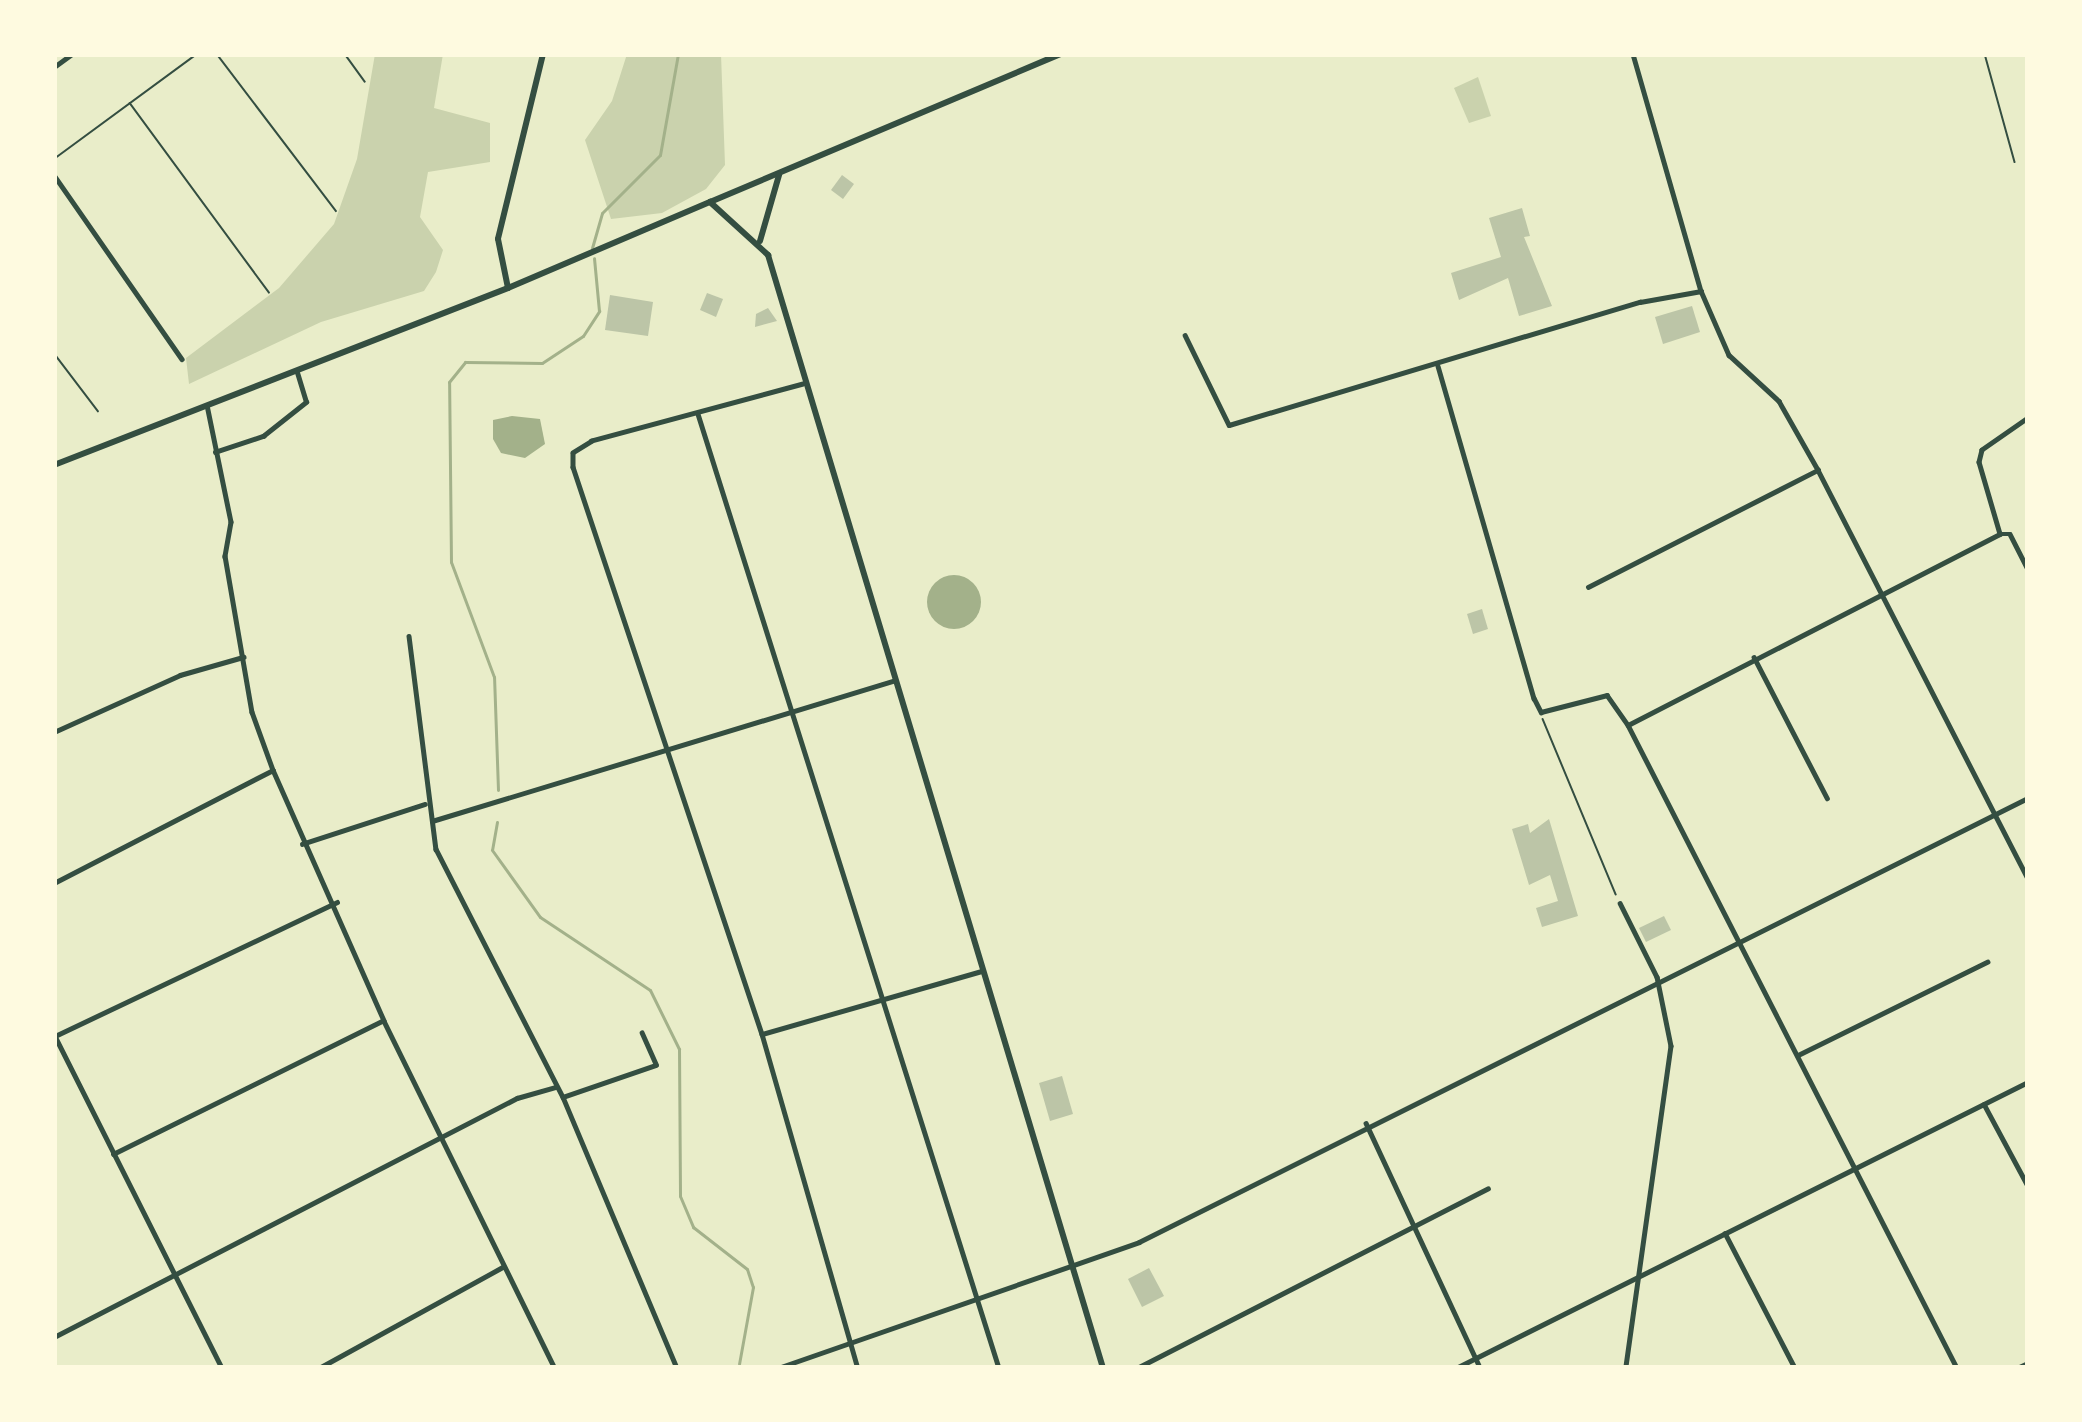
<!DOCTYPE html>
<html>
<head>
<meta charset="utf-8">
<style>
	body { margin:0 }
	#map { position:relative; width:2082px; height:1422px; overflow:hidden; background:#e9edc9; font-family:"Roboto Condensed",sans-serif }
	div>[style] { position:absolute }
	.green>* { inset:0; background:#cad2ad }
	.water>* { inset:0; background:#a3b18a }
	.round { border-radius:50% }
	.stream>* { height:3px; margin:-1.5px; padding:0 1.5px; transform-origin:1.5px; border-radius:1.5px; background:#a3b18a }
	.building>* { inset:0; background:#bcc5a7 }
	.path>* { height:1.5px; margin:-0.75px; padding:0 0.75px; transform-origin:0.75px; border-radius:0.75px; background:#344e41 }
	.service>* { height:1.5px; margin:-0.75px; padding:0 0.75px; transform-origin:0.75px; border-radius:0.75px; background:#344e41 }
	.minor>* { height:4.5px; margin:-2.25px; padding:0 2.25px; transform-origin:2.25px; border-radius:2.25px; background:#344e41 }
	.tertiary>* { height:6px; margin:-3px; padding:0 3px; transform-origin:3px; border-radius:3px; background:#344e41 }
	.secondary>* { height:6px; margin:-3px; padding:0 3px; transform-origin:3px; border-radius:3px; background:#344e41 }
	span { translate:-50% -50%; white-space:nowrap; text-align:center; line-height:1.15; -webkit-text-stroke:12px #fefae0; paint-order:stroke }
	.frame { position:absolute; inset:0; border:57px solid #fefae0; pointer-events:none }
</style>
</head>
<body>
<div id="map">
	<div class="green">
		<i style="clip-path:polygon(375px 54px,443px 54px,434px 108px,490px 123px,490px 162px,428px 172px,420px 217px,443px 250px,436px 272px,424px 291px,321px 322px,189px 384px,186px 358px,279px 288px,334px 224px,357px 159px)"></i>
		<i style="clip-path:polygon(627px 54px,721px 54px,725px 165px,706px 189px,662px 213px,611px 219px,585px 140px,612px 101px)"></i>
		<i style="clip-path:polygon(1478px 77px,1491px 116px,1469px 123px,1454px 88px)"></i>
	</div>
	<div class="water">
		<i style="clip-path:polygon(512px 416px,540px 419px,545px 444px,525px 458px,501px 453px,493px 439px,493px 420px)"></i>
		<i class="round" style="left:927px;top:575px;width:54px;height:54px"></i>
	</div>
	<div class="stream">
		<i style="left:592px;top:248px;width:36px;rotate:-74deg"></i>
		<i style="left:602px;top:213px;width:82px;rotate:-45deg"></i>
		<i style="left:660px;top:155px;width:103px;rotate:-79.9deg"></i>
		<i style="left:498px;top:790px;width:113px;rotate:-92deg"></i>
		<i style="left:494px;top:677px;width:123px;rotate:-110.5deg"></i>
		<i style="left:451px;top:562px;width:180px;rotate:-90.6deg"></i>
		<i style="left:449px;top:382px;width:26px;rotate:-51deg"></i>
		<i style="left:465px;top:362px;width:77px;rotate:0.7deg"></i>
		<i style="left:542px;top:363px;width:49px;rotate:-33.4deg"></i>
		<i style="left:583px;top:336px;width:30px;rotate:-57deg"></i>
		<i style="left:599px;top:311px;width:53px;rotate:-95.4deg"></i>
		<i style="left:497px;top:822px;width:28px;rotate:100deg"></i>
		<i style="left:492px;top:850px;width:82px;rotate:54.4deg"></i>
		<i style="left:540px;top:917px;width:132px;rotate:33.6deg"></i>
		<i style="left:650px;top:990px;width:66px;rotate:63.8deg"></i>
		<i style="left:679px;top:1049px;width:147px;rotate:89.6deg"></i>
		<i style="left:680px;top:1196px;width:34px;rotate:67deg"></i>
		<i style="left:693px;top:1227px;width:68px;rotate:37.9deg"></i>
		<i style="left:747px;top:1269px;width:19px;rotate:72deg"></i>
		<i style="left:753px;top:1287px;width:78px;rotate:100.3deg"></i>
	</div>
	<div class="building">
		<i style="clip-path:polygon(842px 175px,854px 184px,843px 199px,831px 190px)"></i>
		<i style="clip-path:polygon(1522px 208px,1530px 236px,1524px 237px,1552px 306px,1519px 316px,1508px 278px,1459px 300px,1451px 273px,1501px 257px,1489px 218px)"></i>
		<i style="clip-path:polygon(707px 293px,723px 299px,716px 317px,700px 310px)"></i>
		<i style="clip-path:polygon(610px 295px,653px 302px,648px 336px,605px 330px)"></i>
		<i style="clip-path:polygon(1692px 306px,1700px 332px,1663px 344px,1655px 317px)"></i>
		<i style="clip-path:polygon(768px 308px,777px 321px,755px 327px,756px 314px)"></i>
		<i style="clip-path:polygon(1482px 609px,1488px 629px,1473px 634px,1467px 614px)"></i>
		<i style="clip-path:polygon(1549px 819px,1578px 916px,1542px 927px,1536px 908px,1558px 901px,1550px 875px,1529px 885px,1512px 829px,1528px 824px,1530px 833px)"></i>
		<i style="clip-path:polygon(1664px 916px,1671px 930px,1646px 942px,1639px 928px)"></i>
		<i style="clip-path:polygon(1062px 1076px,1073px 1114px,1050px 1121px,1039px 1083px)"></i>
		<i style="clip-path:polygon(1149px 1268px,1164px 1296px,1142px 1307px,1128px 1279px)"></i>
	</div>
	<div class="path">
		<i style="left:1543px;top:719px;width:190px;rotate:67.4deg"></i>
	</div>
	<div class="service">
		<i style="left:217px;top:54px;width:197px;rotate:52.8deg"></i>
		<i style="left:345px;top:54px;width:34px;rotate:54deg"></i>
		<i style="left:1985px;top:54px;width:112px;rotate:74.5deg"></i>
		<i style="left:130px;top:103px;width:235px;rotate:53.7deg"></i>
		<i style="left:54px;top:159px;width:177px;rotate:-36.3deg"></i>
		<i style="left:54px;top:353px;width:73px;rotate:52.8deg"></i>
	</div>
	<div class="minor">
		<i style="left:1633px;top:54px;width:247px;rotate:74deg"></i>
		<i style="left:1701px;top:291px;width:70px;rotate:66.4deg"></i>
		<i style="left:1729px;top:355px;width:68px;rotate:42.6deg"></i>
		<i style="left:1779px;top:401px;width:79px;rotate:60.5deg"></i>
		<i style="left:1818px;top:470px;width:459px;rotate:62.8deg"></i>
		<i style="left:54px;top:67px;width:22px;rotate:-36deg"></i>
		<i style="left:54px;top:175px;width:224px;rotate:55.2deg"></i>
		<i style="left:1185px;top:335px;width:100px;rotate:63.9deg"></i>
		<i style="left:1229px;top:425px;width:429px;rotate:-16.7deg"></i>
		<i style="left:1640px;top:302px;width:62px;rotate:-10.2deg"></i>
		<i style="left:1438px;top:366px;width:346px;rotate:73.9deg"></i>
		<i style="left:1534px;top:698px;width:16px;rotate:63deg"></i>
		<i style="left:1541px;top:712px;width:68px;rotate:-14.4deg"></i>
		<i style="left:1607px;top:695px;width:37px;rotate:55deg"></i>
		<i style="left:1628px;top:725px;width:722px;rotate:62.9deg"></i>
		<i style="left:803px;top:384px;width:219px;rotate:164.9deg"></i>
		<i style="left:592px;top:441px;width:22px;rotate:148deg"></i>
		<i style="left:573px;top:453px;width:14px;rotate:90deg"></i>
		<i style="left:573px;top:467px;width:598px;rotate:71.57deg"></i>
		<i style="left:762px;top:1034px;width:348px;rotate:74deg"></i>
		<i style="left:207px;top:405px;width:119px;rotate:78.4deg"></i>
		<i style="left:231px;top:522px;width:35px;rotate:100deg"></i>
		<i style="left:225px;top:556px;width:158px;rotate:80.2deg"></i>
		<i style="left:252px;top:712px;width:62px;rotate:70.1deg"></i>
		<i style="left:273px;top:770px;width:274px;rotate:66.1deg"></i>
		<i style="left:384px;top:1021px;width:387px;rotate:63.8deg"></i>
		<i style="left:698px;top:414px;width:1000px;rotate:72.49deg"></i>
		<i style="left:2028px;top:418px;width:56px;rotate:145.2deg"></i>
		<i style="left:1982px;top:450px;width:12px;rotate:104deg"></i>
		<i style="left:1979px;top:462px;width:75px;rotate:73.7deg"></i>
		<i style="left:2000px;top:534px;width:10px"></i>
		<i style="left:2010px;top:534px;width:39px;rotate:63deg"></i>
		<i style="left:215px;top:452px;width:51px;rotate:-18.4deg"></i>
		<i style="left:263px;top:436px;width:55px;rotate:-38.3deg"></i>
		<i style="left:306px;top:402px;width:30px;rotate:-107deg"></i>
		<i style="left:1588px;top:587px;width:258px;rotate:-27deg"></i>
		<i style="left:409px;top:636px;width:215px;rotate:82.8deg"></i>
		<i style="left:436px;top:849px;width:279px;rotate:62.9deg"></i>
		<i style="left:563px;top:1097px;width:294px;rotate:67.2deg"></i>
		<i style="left:1754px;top:657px;width:159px;rotate:62.6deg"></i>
		<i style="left:1628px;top:725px;width:418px;rotate:-27.2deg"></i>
		<i style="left:54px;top:732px;width:138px;rotate:-24.3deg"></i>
		<i style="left:180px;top:675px;width:66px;rotate:-15.9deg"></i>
		<i style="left:432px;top:821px;width:483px;rotate:-16.9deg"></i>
		<i style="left:302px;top:844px;width:129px;rotate:-18deg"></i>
		<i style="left:54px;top:883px;width:246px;rotate:-27.3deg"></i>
		<i style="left:1620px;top:903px;width:83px;rotate:63.4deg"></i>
		<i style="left:1657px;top:977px;width:70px;rotate:78.5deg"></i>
		<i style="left:1671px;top:1046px;width:325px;rotate:98deg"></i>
		<i style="left:54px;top:1034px;width:374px;rotate:63.3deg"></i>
		<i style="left:762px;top:1034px;width:228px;rotate:-16deg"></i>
		<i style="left:55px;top:1036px;width:312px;rotate:-25.4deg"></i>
		<i style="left:1798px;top:1055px;width:211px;rotate:-26.2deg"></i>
		<i style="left:563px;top:1097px;width:98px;rotate:-19deg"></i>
		<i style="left:656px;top:1065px;width:35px;rotate:-114deg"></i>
		<i style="left:1984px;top:1104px;width:93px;rotate:61.8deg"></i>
		<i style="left:1366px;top:1123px;width:270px;rotate:65deg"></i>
		<i style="left:113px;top:1154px;width:300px;rotate:-26.3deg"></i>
		<i style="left:1725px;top:1233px;width:152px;rotate:62.6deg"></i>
		<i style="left:54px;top:1337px;width:521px;rotate:-27.3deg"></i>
		<i style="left:517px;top:1098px;width:41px;rotate:-15.8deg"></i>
		<i style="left:319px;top:1368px;width:210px;rotate:-28.8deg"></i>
		<i style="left:778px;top:1368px;width:382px;rotate:-19.2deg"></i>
		<i style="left:1139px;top:1242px;width:994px;rotate:-26.54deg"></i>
		<i style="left:1137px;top:1368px;width:394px;rotate:-27.1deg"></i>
		<i style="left:1456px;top:1368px;width:640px;rotate:-26.57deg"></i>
		<i style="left:2017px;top:1368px;width:12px;rotate:-24deg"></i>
	</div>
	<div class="tertiary">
		<i style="left:710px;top:202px;width:380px;rotate:-22.9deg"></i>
		<i style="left:760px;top:241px;width:69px;rotate:-73.9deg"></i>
		<i style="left:54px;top:465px;width:487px;rotate:-21.3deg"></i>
	</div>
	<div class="secondary">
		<i style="left:543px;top:54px;width:190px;rotate:103.7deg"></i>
		<i style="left:498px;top:239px;width:50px;rotate:78.5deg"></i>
		<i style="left:508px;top:288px;width:220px;rotate:-23.1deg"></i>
		<i style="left:710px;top:202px;width:79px;rotate:42.4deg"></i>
		<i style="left:768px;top:255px;width:1162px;rotate:73.25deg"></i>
	</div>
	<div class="frame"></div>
</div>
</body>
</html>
